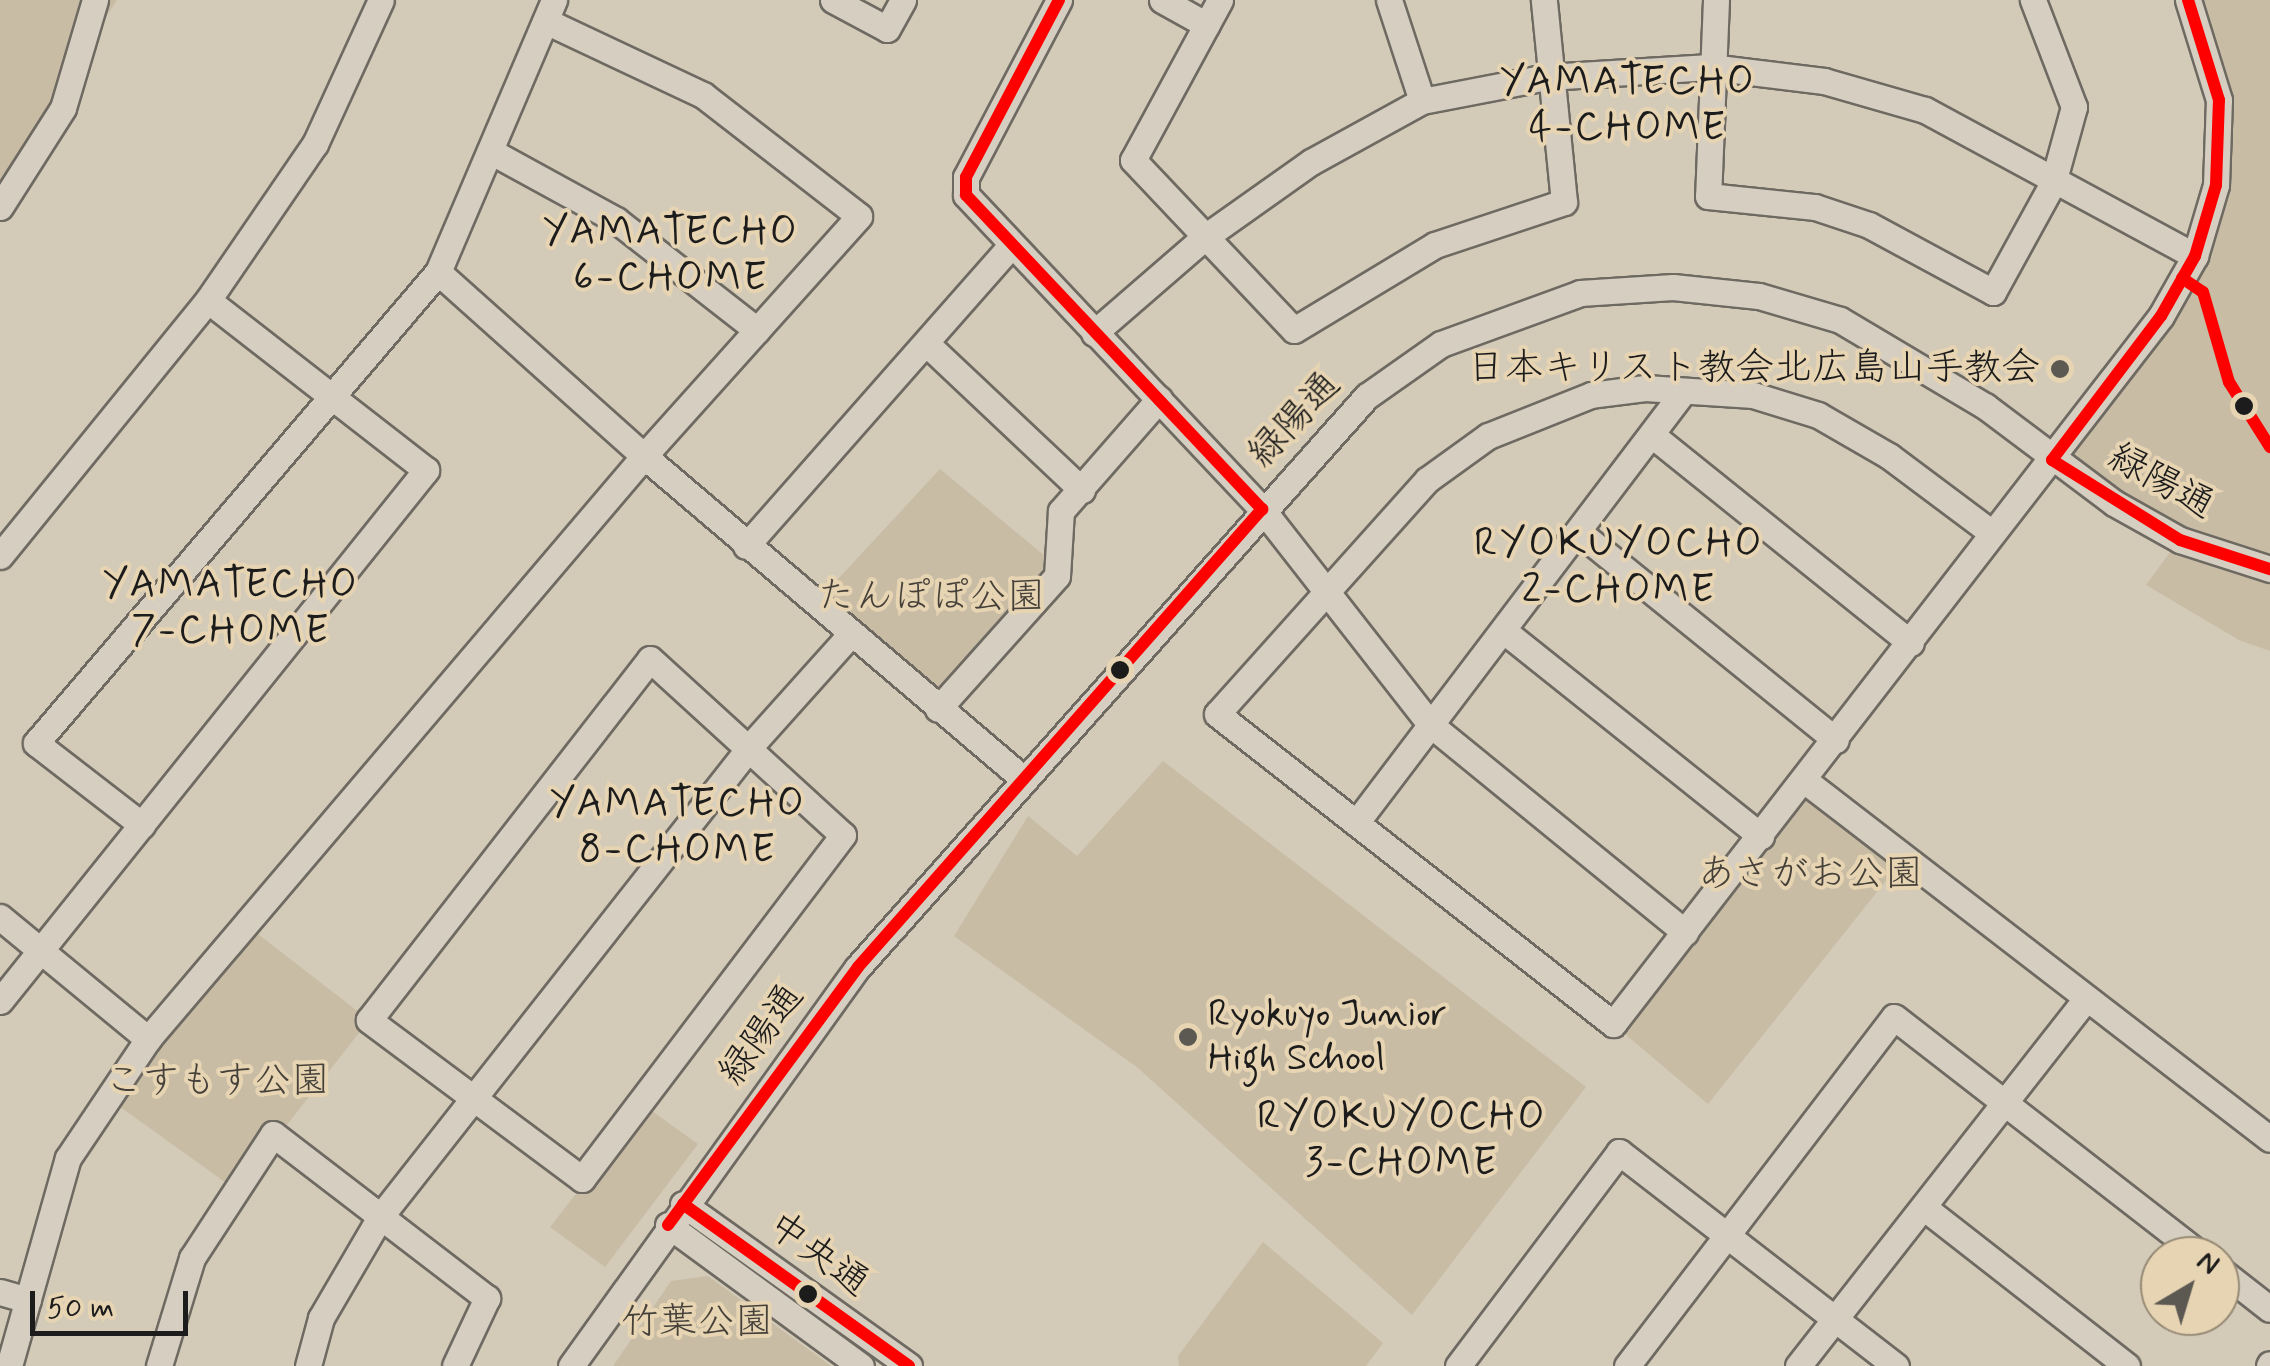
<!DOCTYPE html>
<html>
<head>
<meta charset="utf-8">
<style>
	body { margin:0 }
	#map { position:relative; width:2270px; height:1366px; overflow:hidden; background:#d3cab8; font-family:Mynerve,"Klee One",sans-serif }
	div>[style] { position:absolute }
	.green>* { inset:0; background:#c8bca5 }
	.roads { filter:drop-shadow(2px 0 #6e6a62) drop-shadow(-2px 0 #6e6a62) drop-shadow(0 2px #6e6a62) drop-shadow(0 -2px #6e6a62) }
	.minor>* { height:25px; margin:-12.5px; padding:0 12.5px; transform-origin:12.5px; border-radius:12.5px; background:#d6cec1 }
	.bus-1>* { height:12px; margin:-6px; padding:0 6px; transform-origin:6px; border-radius:6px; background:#f00 }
	.dots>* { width:28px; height:28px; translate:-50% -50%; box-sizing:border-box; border:5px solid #e7d4b2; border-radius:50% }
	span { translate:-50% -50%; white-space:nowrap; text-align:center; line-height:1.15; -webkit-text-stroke:8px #e7d4b2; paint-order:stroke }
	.poi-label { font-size:38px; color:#1c1c1c }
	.right { translate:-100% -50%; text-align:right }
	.left { translate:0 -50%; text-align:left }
	.street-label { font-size:38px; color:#1c1c1c }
	.park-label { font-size:38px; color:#45413a }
	.neighbourhood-label { font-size:40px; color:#1c1c1c; letter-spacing:2.5px }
	.north { position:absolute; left:2140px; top:1236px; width:100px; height:100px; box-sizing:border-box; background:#e7d4b2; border:2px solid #968a76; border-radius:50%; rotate:38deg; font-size:28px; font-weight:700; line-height:40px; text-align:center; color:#1c1c1c }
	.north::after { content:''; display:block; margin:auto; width:35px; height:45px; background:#5c5953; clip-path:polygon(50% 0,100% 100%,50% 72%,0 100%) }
	.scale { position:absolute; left:30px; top:1291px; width:158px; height:45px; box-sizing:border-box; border:5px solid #1c1c1c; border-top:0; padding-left:12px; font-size:30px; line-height:35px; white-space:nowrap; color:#1c1c1c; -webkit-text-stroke:8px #e7d4b2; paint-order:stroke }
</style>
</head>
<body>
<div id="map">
	<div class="green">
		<i style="clip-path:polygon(0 0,117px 0,0 182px)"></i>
		<i style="clip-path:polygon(2188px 0,2270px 0,2270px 651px,2239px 640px,2146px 585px,2179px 540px,2052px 460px,2195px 256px,2219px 100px)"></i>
		<i style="clip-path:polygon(940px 469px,1058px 567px,938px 709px,814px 605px)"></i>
		<i style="clip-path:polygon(1163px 761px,1586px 1087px,1412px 1315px,1138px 1068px,954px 936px,1028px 816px,1077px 856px)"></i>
		<i style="clip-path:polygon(1804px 780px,1904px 858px,1708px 1104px,1613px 1024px)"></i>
		<i style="clip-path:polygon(249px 927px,369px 1020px,236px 1190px,105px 1096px)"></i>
		<i style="clip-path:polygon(645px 1106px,698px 1144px,605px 1267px,550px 1227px)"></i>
		<i style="clip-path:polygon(1263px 1242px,1383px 1343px,1366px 1366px,1179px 1366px,1178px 1356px)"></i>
		<i style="clip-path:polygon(708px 1276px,831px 1366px,613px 1366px,671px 1281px)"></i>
	</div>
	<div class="roads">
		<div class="minor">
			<i style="left:833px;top:0;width:61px;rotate:28.2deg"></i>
			<i style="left:887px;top:29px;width:33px;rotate:-61deg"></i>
			<i style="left:1059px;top:0;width:200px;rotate:117.7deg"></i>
			<i style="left:966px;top:177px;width:18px;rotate:90deg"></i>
			<i style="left:966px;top:195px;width:432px;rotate:46.7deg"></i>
			<i style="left:1262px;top:509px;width:274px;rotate:52deg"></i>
			<i style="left:1431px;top:725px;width:328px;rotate:39.2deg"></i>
			<i style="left:1162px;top:0;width:51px;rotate:29.1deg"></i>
			<i style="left:1220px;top:0;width:182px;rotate:118.5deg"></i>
			<i style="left:1133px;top:160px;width:234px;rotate:46.6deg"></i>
			<i style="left:1294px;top:330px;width:165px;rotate:-31.1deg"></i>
			<i style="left:1435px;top:245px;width:136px;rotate:-18.4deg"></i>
			<i style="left:1564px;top:202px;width:203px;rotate:-95.7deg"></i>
			<i style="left:1389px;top:0;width:106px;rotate:71.9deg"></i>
			<i style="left:1716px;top:0;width:196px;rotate:92.3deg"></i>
			<i style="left:1708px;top:196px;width:108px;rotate:5.9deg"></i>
			<i style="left:1815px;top:207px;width:57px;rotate:18.4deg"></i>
			<i style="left:1869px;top:225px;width:141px;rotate:28.4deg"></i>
			<i style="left:1993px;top:292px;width:124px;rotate:-61.2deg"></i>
			<i style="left:2053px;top:183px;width:79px;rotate:-74.6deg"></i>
			<i style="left:2074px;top:107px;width:115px;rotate:-111deg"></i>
			<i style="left:490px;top:151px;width:144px;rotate:28.7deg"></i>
			<i style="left:616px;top:220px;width:179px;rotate:38deg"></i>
			<i style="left:0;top:207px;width:117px;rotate:-57.5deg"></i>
			<i style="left:63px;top:108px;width:113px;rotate:-73.5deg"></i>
			<i style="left:438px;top:272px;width:276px;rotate:41.8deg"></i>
			<i style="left:644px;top:456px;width:322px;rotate:-48.1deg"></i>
			<i style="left:859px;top:216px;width:197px;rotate:-142.2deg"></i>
			<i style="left:703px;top:95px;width:174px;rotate:-154.8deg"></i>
			<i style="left:1094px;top:333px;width:147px;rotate:-40.9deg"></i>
			<i style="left:1205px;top:237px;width:130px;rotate:-35.3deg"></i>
			<i style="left:1311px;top:162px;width:127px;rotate:-28.8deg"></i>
			<i style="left:1422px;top:101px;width:127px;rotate:-10.9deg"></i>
			<i style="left:1547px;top:77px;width:163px;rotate:-3.5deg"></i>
			<i style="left:1710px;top:67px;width:115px;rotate:7deg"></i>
			<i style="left:1824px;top:81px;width:105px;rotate:16deg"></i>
			<i style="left:1925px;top:110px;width:307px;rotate:28.4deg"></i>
			<i style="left:927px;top:344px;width:213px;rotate:43.3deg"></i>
			<i style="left:1652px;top:435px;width:332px;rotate:38.8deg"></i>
			<i style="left:1580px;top:533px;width:329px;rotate:39deg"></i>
			<i style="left:1992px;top:533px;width:129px;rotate:-143.2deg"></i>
			<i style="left:1889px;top:456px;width:82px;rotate:-150deg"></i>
			<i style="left:1818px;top:415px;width:68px;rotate:-162.9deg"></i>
			<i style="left:1753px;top:395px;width:108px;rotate:-176.3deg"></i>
			<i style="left:1645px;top:388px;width:54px;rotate:172.6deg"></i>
			<i style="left:1591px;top:395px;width:111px;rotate:158.3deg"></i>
			<i style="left:1488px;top:436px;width:75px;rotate:144.2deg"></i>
			<i style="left:1427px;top:480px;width:314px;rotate:131.9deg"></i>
			<i style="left:1217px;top:714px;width:503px;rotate:38.05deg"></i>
			<i style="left:1613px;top:1024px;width:895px;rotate:-52.26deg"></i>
			<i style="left:2161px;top:316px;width:69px;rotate:-60.5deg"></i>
			<i style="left:2195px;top:256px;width:74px;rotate:-73.5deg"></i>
			<i style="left:2216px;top:185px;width:85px;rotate:-88deg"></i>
			<i style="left:2219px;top:100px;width:105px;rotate:-107.2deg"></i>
			<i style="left:746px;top:546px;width:402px;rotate:-48.6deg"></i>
			<i style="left:0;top:556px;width:330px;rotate:-50.9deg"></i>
			<i style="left:208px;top:300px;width:189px;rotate:-55.6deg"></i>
			<i style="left:315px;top:144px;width:158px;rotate:-65.4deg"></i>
			<i style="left:1504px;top:631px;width:329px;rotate:38.6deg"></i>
			<i style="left:650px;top:659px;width:261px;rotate:42.4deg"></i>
			<i style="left:843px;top:835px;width:432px;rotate:127.2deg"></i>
			<i style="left:582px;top:1179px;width:266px;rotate:-143.3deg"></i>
			<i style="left:369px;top:1020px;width:457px;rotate:-52.1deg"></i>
			<i style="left:938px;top:709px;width:178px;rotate:-48.2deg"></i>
			<i style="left:1057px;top:576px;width:65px;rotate:-86.5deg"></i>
			<i style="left:1061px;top:511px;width:149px;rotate:-48.8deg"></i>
			<i style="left:1804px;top:780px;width:588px;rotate:37.61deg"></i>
			<i style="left:1356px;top:823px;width:541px;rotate:-52.81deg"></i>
			<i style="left:142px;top:825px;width:134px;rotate:-142.3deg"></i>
			<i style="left:36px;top:743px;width:619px;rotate:-49.52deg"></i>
			<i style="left:438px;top:272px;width:296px;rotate:-66.9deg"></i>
			<i style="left:0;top:917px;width:192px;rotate:39.5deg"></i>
			<i style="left:148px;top:1039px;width:765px;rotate:-49.61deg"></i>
			<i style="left:644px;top:456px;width:495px;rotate:40.4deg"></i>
			<i style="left:0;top:1001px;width:681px;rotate:-51.26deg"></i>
			<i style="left:426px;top:470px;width:276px;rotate:-142.1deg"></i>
			<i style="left:683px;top:1204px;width:278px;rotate:35.6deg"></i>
			<i style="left:1926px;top:1209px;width:255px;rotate:38deg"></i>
			<i style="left:668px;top:1225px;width:239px;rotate:36.2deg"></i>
			<i style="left:2220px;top:1270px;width:63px;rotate:38deg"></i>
			<i style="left:0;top:1292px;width:29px;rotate:16deg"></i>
			<i style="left:9px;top:1366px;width:216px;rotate:-74.2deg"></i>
			<i style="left:68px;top:1158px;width:143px;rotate:-56.1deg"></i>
			<i style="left:159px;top:1366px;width:113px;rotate:-73deg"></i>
			<i style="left:192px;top:1258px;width:148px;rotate:-56.8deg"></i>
			<i style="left:273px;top:1134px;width:270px;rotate:37.5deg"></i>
			<i style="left:487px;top:1298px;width:75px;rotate:115.2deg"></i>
			<i style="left:308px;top:1366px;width:50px;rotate:-74.8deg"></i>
			<i style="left:321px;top:1318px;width:117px;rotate:-59.7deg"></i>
			<i style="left:380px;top:1217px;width:603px;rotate:-51.8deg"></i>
			<i style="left:753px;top:743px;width:144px;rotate:-48.1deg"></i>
			<i style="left:571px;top:1366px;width:491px;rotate:-54.3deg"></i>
			<i style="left:858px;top:967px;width:765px;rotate:-48.29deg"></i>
			<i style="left:1367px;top:396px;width:90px;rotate:-35.1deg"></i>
			<i style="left:1441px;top:344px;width:148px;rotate:-20.1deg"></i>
			<i style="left:1580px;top:293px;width:93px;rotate:-3.7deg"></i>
			<i style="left:1673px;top:287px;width:86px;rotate:6deg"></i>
			<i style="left:1759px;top:296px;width:84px;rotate:16.5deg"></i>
			<i style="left:1840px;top:320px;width:169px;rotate:30.7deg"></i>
			<i style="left:1985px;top:406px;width:161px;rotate:36.9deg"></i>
			<i style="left:2114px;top:503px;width:76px;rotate:29.3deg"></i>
			<i style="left:2180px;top:540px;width:95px;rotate:17.9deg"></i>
			<i style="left:1458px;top:1366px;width:268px;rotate:-53deg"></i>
			<i style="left:1619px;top:1152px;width:350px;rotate:37.7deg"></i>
			<i style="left:1627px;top:1366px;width:439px;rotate:-52.6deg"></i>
			<i style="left:1894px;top:1017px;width:390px;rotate:37.8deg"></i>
			<i style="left:1798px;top:1366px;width:464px;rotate:-51.9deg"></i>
			<i style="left:2269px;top:1366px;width:2px;rotate:-63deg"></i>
		</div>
	</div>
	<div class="bus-1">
		<i style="left:1059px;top:0;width:200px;rotate:117.7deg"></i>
		<i style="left:966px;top:177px;width:18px;rotate:90deg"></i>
		<i style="left:966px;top:195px;width:432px;rotate:46.7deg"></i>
		<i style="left:2182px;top:278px;width:25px;rotate:34deg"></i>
		<i style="left:2203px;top:292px;width:94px;rotate:73.9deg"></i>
		<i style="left:2229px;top:382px;width:77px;rotate:57.8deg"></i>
		<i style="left:2052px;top:460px;width:181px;rotate:-52.9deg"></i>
		<i style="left:2161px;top:316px;width:69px;rotate:-60.5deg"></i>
		<i style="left:2195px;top:256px;width:74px;rotate:-73.5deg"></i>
		<i style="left:2216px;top:185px;width:85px;rotate:-88deg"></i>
		<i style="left:2219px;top:100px;width:105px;rotate:-107.2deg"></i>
		<i style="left:2052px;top:460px;width:151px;rotate:32deg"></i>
		<i style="left:2180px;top:540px;width:95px;rotate:17.9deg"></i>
		<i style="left:683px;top:1204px;width:278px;rotate:35.6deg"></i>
		<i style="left:668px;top:1225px;width:320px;rotate:-53.6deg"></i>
		<i style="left:858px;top:967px;width:611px;rotate:-48.58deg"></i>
	</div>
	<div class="dots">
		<i style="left:2060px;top:369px;background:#5c5953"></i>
		<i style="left:2244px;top:406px;background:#1c1c1c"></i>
		<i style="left:1120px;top:670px;background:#1c1c1c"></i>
		<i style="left:1188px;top:1037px;background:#5c5953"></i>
		<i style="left:808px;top:1294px;background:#1c1c1c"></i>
	</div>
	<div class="poi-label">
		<span class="right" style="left:2040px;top:369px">日本キリスト教会北広島山手教会</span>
		<span class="left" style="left:1208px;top:1037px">Ryokuyo Junior<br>High School</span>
	</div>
	<div class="street-label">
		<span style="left:1295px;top:420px;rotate:-47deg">緑陽通</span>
		<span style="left:2161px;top:482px;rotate:29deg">緑陽通</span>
		<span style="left:762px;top:1035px;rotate:-54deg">緑陽通</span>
		<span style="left:818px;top:1255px;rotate:36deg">中央通</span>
	</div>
	<div class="park-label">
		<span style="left:931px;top:598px">たんぽぽ公園</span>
		<span style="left:1810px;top:875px">あさがお公園</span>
		<span style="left:217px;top:1082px">こすもす公園</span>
		<span style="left:697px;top:1323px">竹葉公園</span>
	</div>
	<div class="neighbourhood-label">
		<span style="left:1628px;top:105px">YAMATECHO<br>4-CHOME</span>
		<span style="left:671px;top:255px">YAMATECHO<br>6-CHOME</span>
		<span style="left:1619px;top:567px">RYOKUYOCHO<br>2-CHOME</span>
		<span style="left:231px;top:608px">YAMATECHO<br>7-CHOME</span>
		<span style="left:678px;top:827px">YAMATECHO<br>8-CHOME</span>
		<span style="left:1402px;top:1140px">RYOKUYOCHO<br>3-CHOME</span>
	</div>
	<div class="north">N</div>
	<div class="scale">50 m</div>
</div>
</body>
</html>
